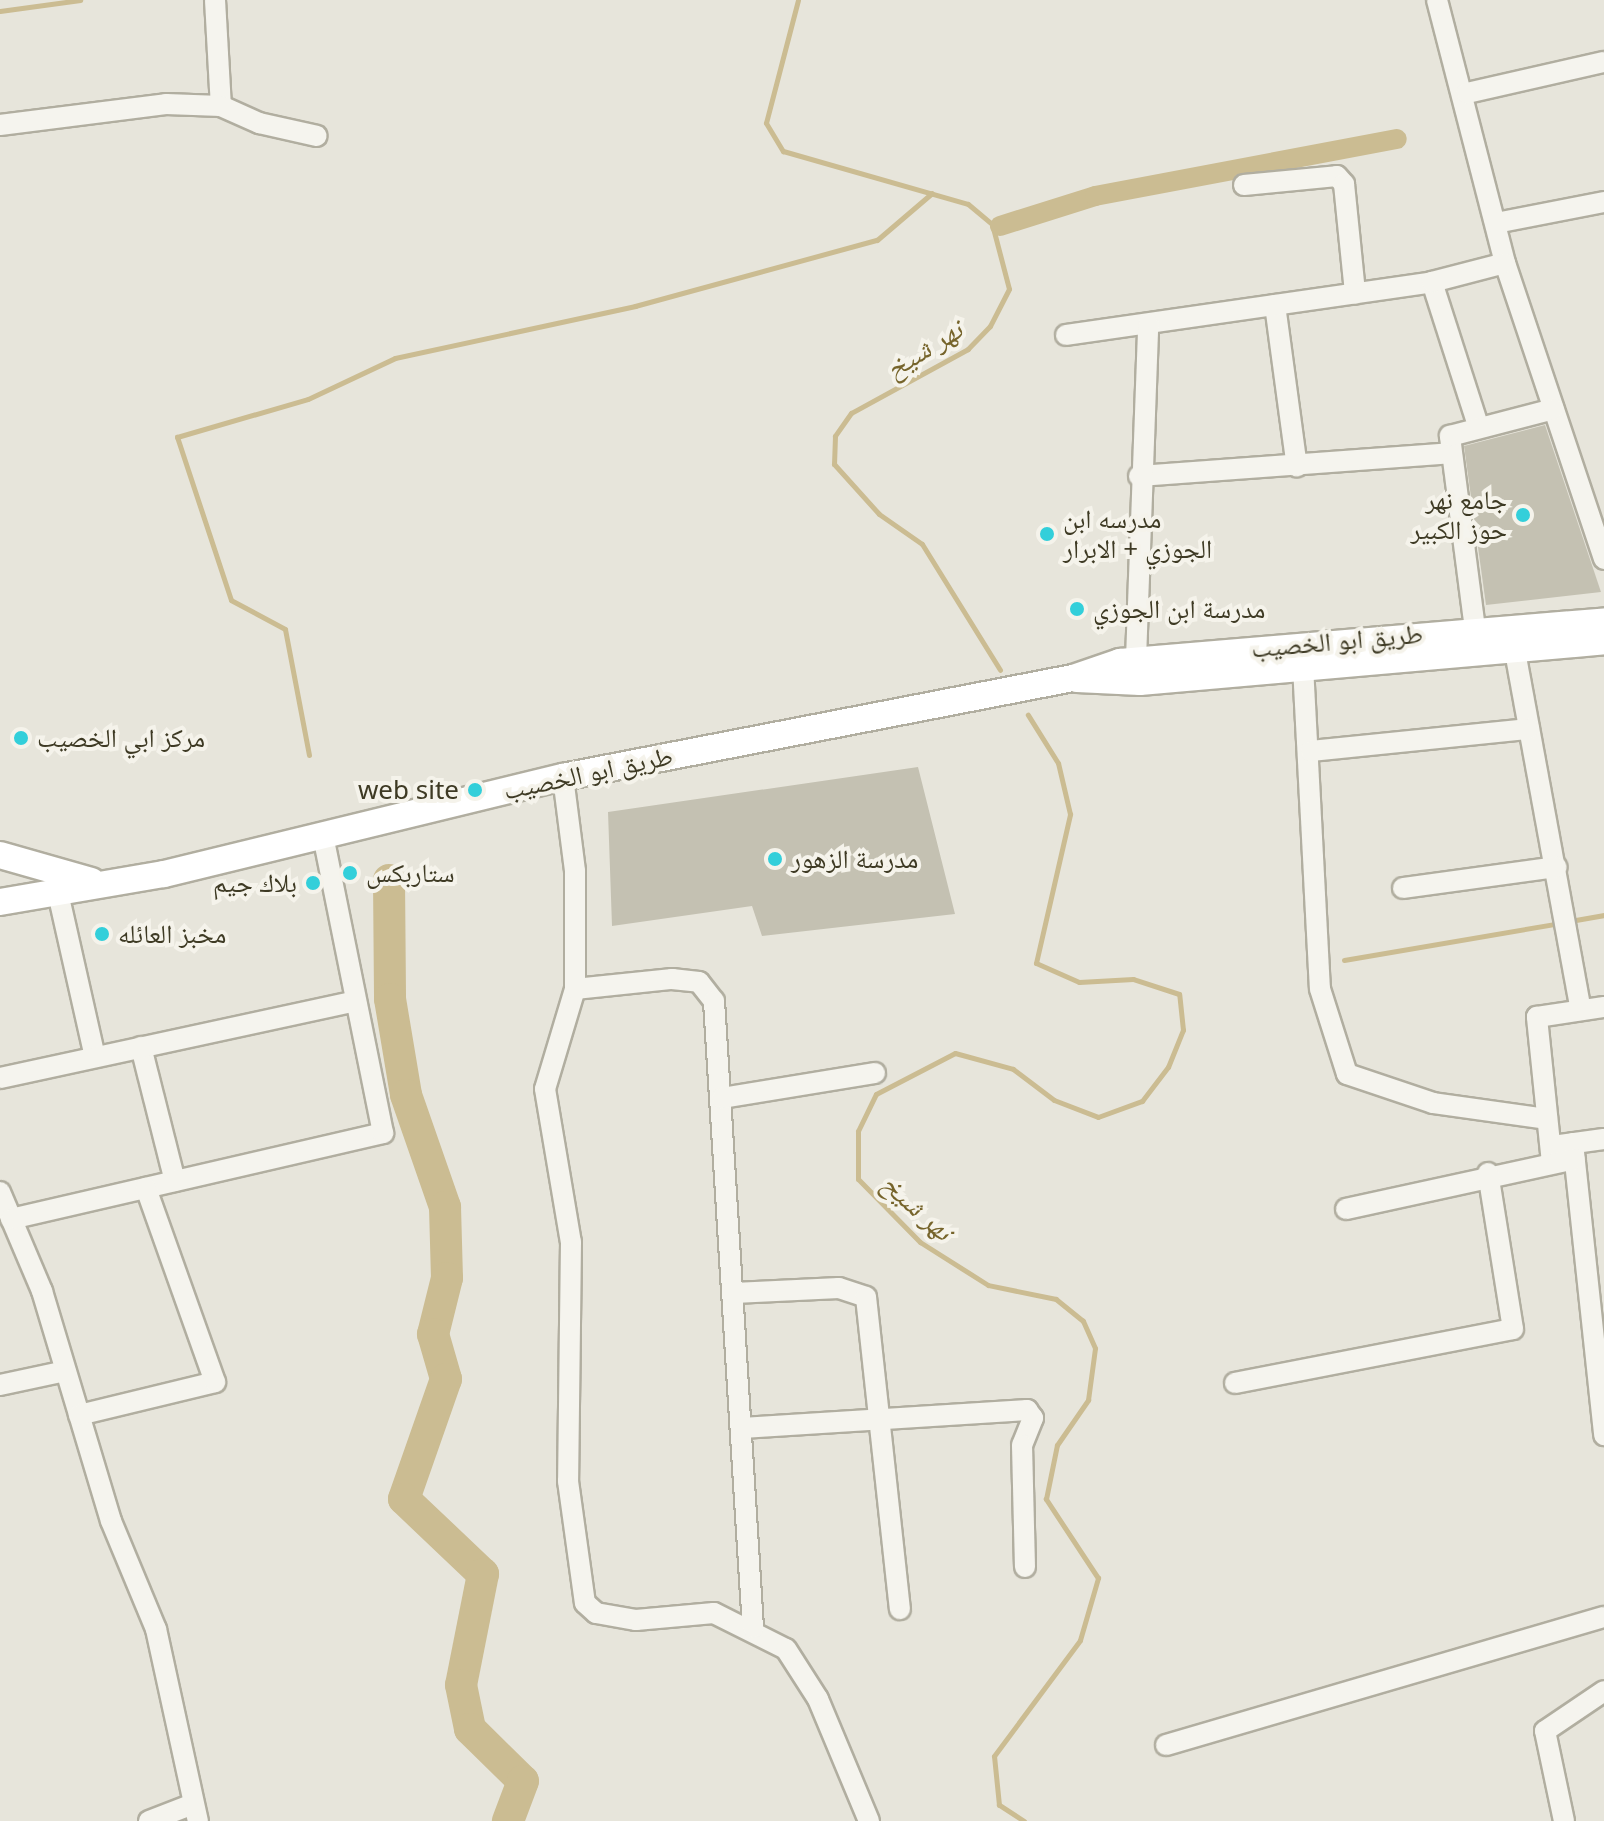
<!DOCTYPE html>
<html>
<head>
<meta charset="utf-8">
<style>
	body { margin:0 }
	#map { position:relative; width:1604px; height:1821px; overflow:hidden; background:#e7e5db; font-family:"Noto Sans","Noto Naskh Arabic",sans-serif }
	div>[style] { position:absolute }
	.stream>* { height:5px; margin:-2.5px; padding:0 2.5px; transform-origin:2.5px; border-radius:2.5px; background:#cbbc92 }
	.canal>* { height:20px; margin:-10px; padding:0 10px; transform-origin:10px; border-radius:10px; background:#cbbc92 }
	.river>* { height:32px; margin:-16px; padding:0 16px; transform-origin:16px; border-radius:16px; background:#cbbc92 }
	.building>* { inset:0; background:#c4c1b2 }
	.roads { filter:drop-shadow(2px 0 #b1aea0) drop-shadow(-2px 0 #b1aea0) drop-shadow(0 2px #b1aea0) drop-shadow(0 -2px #b1aea0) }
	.minor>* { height:20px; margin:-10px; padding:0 10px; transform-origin:10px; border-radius:10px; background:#f5f4ee }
	.major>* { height:26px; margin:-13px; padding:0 13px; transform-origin:13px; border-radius:13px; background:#fff }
	.dots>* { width:22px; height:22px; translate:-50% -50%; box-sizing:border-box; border:4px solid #f5f3eb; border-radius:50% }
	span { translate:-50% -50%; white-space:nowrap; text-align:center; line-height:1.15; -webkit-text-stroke:8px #f5f3eb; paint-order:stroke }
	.poi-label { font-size:26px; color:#3e3a24 }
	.right { translate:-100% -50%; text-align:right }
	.left { translate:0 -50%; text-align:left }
	.street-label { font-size:26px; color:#3e3a24 }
	.water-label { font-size:28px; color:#76642b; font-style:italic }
</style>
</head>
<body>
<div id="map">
	<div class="stream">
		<i style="left:798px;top:0;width:127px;rotate:104.6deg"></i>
		<i style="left:766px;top:123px;width:33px;rotate:59deg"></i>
		<i style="left:783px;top:151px;width:192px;rotate:16deg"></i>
		<i style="left:968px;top:204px;width:31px;rotate:40deg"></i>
		<i style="left:992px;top:224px;width:67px;rotate:75.3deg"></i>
		<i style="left:1009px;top:289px;width:42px;rotate:117.2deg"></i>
		<i style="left:990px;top:326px;width:32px;rotate:134deg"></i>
		<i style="left:968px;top:349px;width:133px;rotate:151.3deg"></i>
		<i style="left:851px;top:413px;width:28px;rotate:125deg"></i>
		<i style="left:835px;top:436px;width:28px;rotate:92deg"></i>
		<i style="left:834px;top:464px;width:67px;rotate:48deg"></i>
		<i style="left:879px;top:514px;width:52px;rotate:34.9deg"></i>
		<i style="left:922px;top:544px;width:148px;rotate:58.2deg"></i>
		<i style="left:0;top:11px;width:81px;rotate:-7.8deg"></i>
		<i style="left:309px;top:755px;width:128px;rotate:-100.8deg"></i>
		<i style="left:285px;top:629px;width:61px;rotate:-151.8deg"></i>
		<i style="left:231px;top:600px;width:172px;rotate:-108.3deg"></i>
		<i style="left:177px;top:437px;width:136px;rotate:-16.2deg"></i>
		<i style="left:308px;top:399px;width:96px;rotate:-25.2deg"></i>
		<i style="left:395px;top:358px;width:246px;rotate:-12.2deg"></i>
		<i style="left:635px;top:306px;width:251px;rotate:-15.3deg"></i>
		<i style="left:877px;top:240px;width:72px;rotate:-40.5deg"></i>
		<i style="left:1570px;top:921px;width:35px;rotate:-10deg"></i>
		<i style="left:1344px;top:960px;width:219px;rotate:-9.7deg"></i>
		<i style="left:1024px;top:1821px;width:30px;rotate:-147deg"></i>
		<i style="left:999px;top:1805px;width:49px;rotate:-95.8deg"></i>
		<i style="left:994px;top:1756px;width:144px;rotate:-53.4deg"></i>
		<i style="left:1080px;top:1640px;width:65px;rotate:-73.8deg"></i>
		<i style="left:1098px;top:1578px;width:95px;rotate:-123.4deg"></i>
		<i style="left:1046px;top:1499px;width:55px;rotate:-78.5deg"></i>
		<i style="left:1057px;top:1445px;width:55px;rotate:-55.4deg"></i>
		<i style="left:1088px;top:1400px;width:52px;rotate:-82.3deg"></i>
		<i style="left:1095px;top:1348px;width:30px;rotate:-114deg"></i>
		<i style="left:1083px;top:1321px;width:35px;rotate:-141deg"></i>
		<i style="left:1056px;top:1299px;width:69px;rotate:-168.4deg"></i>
		<i style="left:988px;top:1285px;width:80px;rotate:-147.7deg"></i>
		<i style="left:920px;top:1242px;width:88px;rotate:-134.5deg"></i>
		<i style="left:858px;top:1179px;width:48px;rotate:-90deg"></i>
		<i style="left:858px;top:1131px;width:41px;rotate:-64.1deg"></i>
		<i style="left:876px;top:1094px;width:89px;rotate:-27.4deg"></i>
		<i style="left:955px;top:1053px;width:60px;rotate:15.4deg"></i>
		<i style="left:1013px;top:1069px;width:51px;rotate:37.1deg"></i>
		<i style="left:1054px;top:1100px;width:47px;rotate:21.1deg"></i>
		<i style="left:1098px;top:1117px;width:47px;rotate:-20deg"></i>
		<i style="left:1142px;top:1101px;width:43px;rotate:-52.6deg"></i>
		<i style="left:1168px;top:1067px;width:40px;rotate:-68deg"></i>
		<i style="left:1183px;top:1030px;width:36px;rotate:-96deg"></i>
		<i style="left:1179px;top:994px;width:48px;rotate:-161.9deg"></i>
		<i style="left:1133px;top:979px;width:54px;rotate:176.8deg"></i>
		<i style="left:1079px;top:982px;width:47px;rotate:-156.2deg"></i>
		<i style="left:1036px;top:963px;width:153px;rotate:-77.1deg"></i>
		<i style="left:1070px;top:814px;width:52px;rotate:-103.2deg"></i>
		<i style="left:1058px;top:763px;width:57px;rotate:-122deg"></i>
	</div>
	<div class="canal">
		<i style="left:1000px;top:226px;width:100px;rotate:-17.5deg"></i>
		<i style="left:1095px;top:196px;width:307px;rotate:-10.7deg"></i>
	</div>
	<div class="river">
		<i style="left:389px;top:880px;width:119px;rotate:89.5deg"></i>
		<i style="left:390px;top:999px;width:97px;rotate:80.5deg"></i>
		<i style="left:406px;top:1095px;width:119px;rotate:70.8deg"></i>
		<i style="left:445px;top:1207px;width:71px;rotate:88.4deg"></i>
		<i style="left:447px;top:1278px;width:58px;rotate:104deg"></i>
		<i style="left:433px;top:1334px;width:47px;rotate:73.9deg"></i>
		<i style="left:446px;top:1379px;width:127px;rotate:109.3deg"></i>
		<i style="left:404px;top:1499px;width:109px;rotate:43.5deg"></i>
		<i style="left:483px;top:1574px;width:113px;rotate:101.2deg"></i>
		<i style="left:461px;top:1685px;width:45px;rotate:78.4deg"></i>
		<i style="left:470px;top:1729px;width:74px;rotate:44.5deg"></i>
		<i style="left:523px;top:1781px;width:43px;rotate:110.6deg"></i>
	</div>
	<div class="building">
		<i style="clip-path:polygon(1545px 425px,1601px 592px,1486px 605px,1464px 446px)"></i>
		<i style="clip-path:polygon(918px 767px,955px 914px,762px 936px,752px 906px,612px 926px,608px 812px)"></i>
	</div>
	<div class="roads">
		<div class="minor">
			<i style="left:215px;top:0;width:106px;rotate:86.8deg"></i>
			<i style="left:1437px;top:0;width:272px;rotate:75.5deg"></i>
			<i style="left:1505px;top:263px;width:312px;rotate:71.5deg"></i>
			<i style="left:1467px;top:93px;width:140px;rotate:-12.8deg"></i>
			<i style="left:0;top:125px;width:167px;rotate:-7.2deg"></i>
			<i style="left:166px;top:104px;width:55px;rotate:2.1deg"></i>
			<i style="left:221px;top:106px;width:42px;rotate:24.1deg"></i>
			<i style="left:259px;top:123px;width:59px;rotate:12.6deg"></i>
			<i style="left:1244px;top:185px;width:93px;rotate:-5.5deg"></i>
			<i style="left:1337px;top:176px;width:11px;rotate:49deg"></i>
			<i style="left:1344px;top:184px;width:110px;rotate:84.2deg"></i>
			<i style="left:1496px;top:223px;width:110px;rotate:-11deg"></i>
			<i style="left:1432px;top:282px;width:150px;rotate:72.2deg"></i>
			<i style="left:1275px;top:305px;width:163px;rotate:82.3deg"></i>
			<i style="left:1066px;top:335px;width:370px;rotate:-8.2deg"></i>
			<i style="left:1432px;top:282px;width:75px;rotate:-14.6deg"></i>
			<i style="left:1139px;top:476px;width:312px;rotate:-4.2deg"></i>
			<i style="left:1475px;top:629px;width:195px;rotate:-97.4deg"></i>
			<i style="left:1450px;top:436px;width:107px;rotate:-14.6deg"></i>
			<i style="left:1514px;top:646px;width:370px;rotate:79.6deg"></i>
			<i style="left:1136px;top:659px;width:335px;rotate:-87.9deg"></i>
			<i style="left:1303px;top:666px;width:323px;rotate:87deg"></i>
			<i style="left:1320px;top:989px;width:89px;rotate:72.4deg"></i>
			<i style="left:1347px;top:1074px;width:91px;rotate:18.6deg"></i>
			<i style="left:1433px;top:1103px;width:115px;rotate:8deg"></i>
			<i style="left:1311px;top:751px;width:219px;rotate:-5.8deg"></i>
			<i style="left:563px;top:777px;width:95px;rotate:82.7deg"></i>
			<i style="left:575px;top:871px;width:118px;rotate:90deg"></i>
			<i style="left:575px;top:989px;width:104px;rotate:106.7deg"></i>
			<i style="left:545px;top:1089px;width:155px;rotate:80.4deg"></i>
			<i style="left:571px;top:1242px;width:239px;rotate:90.7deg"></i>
			<i style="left:568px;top:1481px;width:123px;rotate:82.1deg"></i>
			<i style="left:585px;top:1603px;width:15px;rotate:42deg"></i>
			<i style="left:596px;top:1613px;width:41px;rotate:9.9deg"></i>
			<i style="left:636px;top:1620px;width:78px;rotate:-5.1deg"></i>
			<i style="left:714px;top:1613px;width:80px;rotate:26.6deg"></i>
			<i style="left:786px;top:1649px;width:59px;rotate:57.4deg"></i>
			<i style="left:818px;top:1699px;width:132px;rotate:67.3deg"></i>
			<i style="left:1403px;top:888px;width:155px;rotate:-7.8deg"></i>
			<i style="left:58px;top:893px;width:168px;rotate:77.3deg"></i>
			<i style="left:575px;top:989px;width:98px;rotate:-5.9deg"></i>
			<i style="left:672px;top:979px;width:27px;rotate:6deg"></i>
			<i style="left:699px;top:982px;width:24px;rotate:52deg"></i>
			<i style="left:714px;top:1001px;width:628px;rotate:86.44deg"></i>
			<i style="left:141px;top:1047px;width:138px;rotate:75.8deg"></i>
			<i style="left:0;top:1078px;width:364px;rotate:-12.2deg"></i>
			<i style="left:722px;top:1098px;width:155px;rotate:-9.3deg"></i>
			<i style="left:1573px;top:1143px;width:294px;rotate:83.9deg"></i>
			<i style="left:1560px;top:1145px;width:44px;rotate:-7.8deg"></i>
			<i style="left:1552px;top:1163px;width:147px;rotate:-95.9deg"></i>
			<i style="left:1537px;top:1017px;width:68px;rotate:-8.5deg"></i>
			<i style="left:0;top:1192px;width:108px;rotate:67deg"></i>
			<i style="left:42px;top:1291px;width:240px;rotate:73.3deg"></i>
			<i style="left:111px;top:1521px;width:117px;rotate:67.4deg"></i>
			<i style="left:156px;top:1629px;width:197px;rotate:77.7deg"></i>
			<i style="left:1346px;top:1209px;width:234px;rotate:-12.3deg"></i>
			<i style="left:11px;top:1219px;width:382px;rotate:-13deg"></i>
			<i style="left:383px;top:1133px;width:303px;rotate:-101.4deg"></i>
			<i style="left:734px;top:1293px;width:105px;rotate:-2.7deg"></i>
			<i style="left:839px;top:1288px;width:28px;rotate:18deg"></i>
			<i style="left:866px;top:1297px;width:314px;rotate:83.8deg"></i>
			<i style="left:1235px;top:1383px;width:283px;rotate:-11deg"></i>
			<i style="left:1513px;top:1329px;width:158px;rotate:-99.1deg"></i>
			<i style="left:0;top:1385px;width:67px;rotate:-12deg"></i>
			<i style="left:79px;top:1415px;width:140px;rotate:-13.6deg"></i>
			<i style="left:215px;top:1382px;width:206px;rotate:-109.6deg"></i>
			<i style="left:742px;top:1428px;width:286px;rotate:-3.6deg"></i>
			<i style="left:1027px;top:1410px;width:10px;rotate:53deg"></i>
			<i style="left:1033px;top:1418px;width:29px;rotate:112deg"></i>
			<i style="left:1022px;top:1445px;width:122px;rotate:88.6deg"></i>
			<i style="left:1166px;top:1745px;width:456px;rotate:-16.3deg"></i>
			<i style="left:149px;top:1821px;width:47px;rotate:-21.1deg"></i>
			<i style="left:1564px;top:1821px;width:92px;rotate:-101.9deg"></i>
			<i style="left:1545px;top:1731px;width:71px;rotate:-34.1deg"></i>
		</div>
		<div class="major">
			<i style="left:1077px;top:679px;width:63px;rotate:2.7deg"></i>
			<i style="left:1140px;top:682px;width:466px;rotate:-5deg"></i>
			<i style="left:0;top:855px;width:95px;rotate:15.9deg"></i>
			<i style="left:0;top:902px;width:166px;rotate:-9.7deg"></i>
			<i style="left:164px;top:874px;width:411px;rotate:-13.7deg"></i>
			<i style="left:563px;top:777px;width:520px;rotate:-10.99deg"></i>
			<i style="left:1073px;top:678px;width:50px;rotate:-18.8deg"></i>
			<i style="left:1120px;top:662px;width:486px;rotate:-4.8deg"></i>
		</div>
	</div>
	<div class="dots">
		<i style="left:1523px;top:515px;background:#33cfda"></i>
		<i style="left:1047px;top:534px;background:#33cfda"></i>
		<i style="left:1077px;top:609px;background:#33cfda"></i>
		<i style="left:21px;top:738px;background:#33cfda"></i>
		<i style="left:475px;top:790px;background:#33cfda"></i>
		<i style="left:775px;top:859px;background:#33cfda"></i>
		<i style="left:350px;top:873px;background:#33cfda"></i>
		<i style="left:313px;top:883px;background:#33cfda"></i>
		<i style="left:102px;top:934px;background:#33cfda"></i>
	</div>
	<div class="poi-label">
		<span class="right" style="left:1507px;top:515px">جامع نهر<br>حوز الكبير</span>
		<span class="left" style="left:1063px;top:534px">مدرسه ابن<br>الجوزي + الابرار</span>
		<span class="left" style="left:1093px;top:609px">مدرسة ابن الجوزي</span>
		<span class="left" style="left:37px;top:738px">مركز ابي الخصيب</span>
		<span class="right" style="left:459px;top:790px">web site</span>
		<span class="left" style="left:791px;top:859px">مدرسة الزهور</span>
		<span class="left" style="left:366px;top:873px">ستاربكس</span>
		<span class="right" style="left:297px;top:883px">بلاك جيم</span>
		<span class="left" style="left:118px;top:934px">مخبز العائله</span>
	</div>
	<div class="street-label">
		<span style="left:1337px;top:641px;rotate:-5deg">طريق ابو الخصيب</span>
		<span style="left:588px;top:773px;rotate:-12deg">طريق ابو الخصيب</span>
	</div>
	<div class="water-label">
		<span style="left:923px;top:348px;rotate:-32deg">نهر شيخ</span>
		<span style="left:918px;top:1206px;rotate:42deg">نهر شيخ</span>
	</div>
</div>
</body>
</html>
